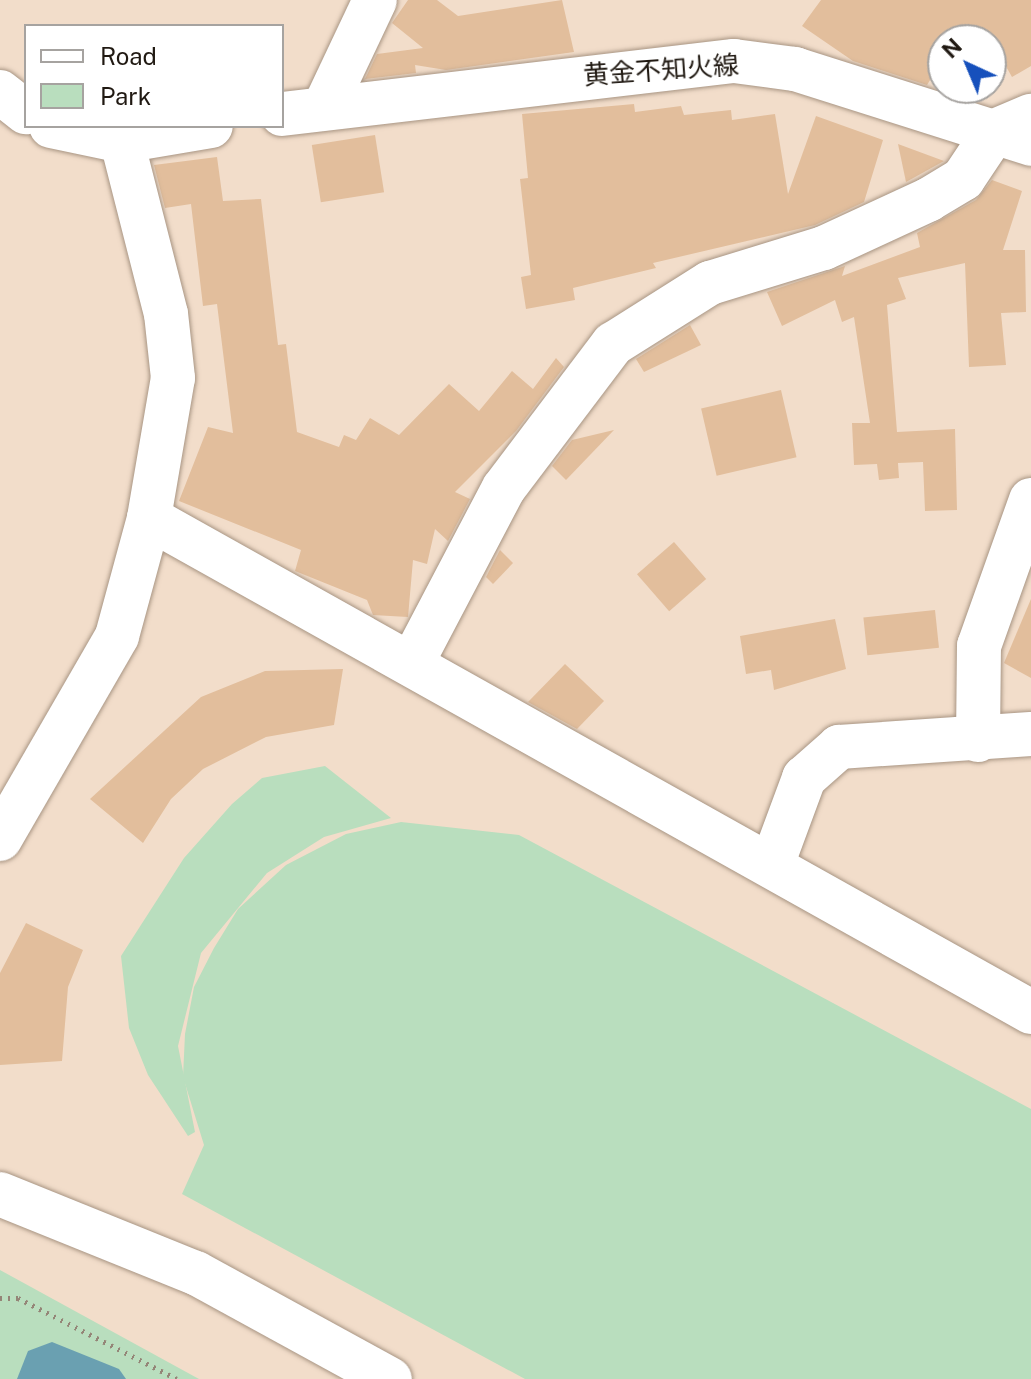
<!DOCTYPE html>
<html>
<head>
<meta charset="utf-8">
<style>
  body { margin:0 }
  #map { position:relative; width:1031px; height:1379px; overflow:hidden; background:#f2ddca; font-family:"Public Sans","Noto Sans JP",sans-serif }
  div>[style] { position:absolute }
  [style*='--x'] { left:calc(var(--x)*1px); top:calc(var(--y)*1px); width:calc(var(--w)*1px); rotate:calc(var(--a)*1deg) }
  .green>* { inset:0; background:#b9debe }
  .water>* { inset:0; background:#6aa0b1 }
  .building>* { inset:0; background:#e2be9c; transform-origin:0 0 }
  .path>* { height:5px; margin-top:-2.5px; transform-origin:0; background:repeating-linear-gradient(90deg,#948577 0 2px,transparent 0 8px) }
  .roads { filter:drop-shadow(0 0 2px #a89583) drop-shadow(0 0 2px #a89583) }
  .minor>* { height:44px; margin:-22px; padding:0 22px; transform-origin:22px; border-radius:22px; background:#fff }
  .major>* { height:44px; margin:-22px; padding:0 22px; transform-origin:22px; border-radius:22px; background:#fff }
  span { translate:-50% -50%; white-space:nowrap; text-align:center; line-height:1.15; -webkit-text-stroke:6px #fff; paint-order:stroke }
  .street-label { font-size:26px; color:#201912 }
  .legend { position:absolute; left:24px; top:24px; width:260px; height:104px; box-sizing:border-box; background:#fff; border:2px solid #a6a3a0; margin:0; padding:10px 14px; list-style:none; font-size:24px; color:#201912 }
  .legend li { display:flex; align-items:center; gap:16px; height:40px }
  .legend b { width:40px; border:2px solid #a6a3a0 }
  .north { position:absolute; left:927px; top:24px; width:80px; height:80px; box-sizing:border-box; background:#fff; border:2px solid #a6a3a0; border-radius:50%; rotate:316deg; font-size:22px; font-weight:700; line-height:32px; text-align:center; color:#201912 }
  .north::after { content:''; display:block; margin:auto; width:28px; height:36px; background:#1650bc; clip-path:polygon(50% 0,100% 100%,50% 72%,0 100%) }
</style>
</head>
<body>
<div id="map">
  <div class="green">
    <div style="clip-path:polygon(325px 766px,391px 818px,324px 837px,267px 873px,201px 953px,178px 1046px,195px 1132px,188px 1136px,148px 1075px,129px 1028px,121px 956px,184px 858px,232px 804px,262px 778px)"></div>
    <div style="clip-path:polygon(401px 822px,519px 835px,1031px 1109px,1031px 1379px,525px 1379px,182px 1194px,204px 1145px,183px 1077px,185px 1034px,194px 987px,214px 948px,238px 909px,286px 865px,346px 834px)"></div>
    <div style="clip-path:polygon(0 1270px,199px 1379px,0 1379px)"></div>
  </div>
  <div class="water">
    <div style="clip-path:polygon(52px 1342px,119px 1369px,126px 1379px,17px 1379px,28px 1351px)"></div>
  </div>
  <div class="building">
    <div style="clip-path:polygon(408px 0,437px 0,458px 16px,562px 0,574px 52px,446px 70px,415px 65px,416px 73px,365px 79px,377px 54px,423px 48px,392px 23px)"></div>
    <div style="clip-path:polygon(821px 0,1031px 0,1031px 66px,1012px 77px,991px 40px,943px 40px,943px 59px,927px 85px,853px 61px,802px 26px)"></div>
    <div style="clip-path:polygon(634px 104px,635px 112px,681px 106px,684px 115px,731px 110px,732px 120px,775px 114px,788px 194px,816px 116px,883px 140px,864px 202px,815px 225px,653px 263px,656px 268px,573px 288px,575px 300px,526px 309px,521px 277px,531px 275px,520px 179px,528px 178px,522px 114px)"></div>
    <div style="left:375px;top:135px;width:58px;height:64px;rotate:81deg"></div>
    <div style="clip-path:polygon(898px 144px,944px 161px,906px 182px)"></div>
    <div style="clip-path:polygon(217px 157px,223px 201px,261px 199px,278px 345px,286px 344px,297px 432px,339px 447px,344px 435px,356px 440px,370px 418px,399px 435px,449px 384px,479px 411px,512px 371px,533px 389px,556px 358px,564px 367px,516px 431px,455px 492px,470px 499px,448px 541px,435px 529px,427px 564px,413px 560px,408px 617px,373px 615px,367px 600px,295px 571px,301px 550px,179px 501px,208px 427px,233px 433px,217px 304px,203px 306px,191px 204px,165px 208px,154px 165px)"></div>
    <div style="clip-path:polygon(992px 180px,1022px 191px,1003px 250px,1025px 250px,1026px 312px,1001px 313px,1006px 365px,969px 367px,965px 263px,898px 278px,906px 299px,887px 305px,897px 432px,955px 429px,957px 510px,925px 511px,923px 462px,898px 463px,899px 478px,879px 480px,877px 464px,854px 465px,852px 423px,870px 423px,854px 317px,842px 322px,835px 300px,782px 326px,767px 292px,845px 266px,842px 276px,920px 247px,917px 233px,976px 200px)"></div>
    <div style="clip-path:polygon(690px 325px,701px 345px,644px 372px,636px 359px)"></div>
    <div style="left:781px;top:390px;width:69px;height:82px;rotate:77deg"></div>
    <div style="clip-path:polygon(614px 430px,566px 480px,552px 466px,572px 440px)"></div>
    <div style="left:674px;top:542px;width:49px;height:49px;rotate:49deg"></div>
    <div style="clip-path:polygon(500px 550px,513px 563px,493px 584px,486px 577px)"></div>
    <div style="clip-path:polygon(1031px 599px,1031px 678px,1004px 663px)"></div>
    <div style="left:935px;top:610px;width:38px;height:72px;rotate:84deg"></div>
    <div style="clip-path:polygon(835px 619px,846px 669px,774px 690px,771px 670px,746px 674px,740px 636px)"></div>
    <div style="clip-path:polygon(565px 664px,604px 701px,577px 729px,528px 702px)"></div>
    <div style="clip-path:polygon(343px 669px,334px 725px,266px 737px,203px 769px,171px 799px,143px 843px,90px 799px,201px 697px,265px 671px)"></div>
    <div style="clip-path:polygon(26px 923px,83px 950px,68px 987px,62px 1061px,0 1065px,0 973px)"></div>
  </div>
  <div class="path">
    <div style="--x:0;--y:1298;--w:18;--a:0"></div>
    <div style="--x:18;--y:1298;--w:178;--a:27"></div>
  </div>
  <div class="roads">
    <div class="minor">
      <div style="--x:324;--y:108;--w:119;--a:-64.7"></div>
      <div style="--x:149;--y:518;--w:1011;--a:29.25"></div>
      <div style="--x:413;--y:661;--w:195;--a:-62.3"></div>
      <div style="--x:504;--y:488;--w:181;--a:-52.9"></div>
      <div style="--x:613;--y:344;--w:115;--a:-32.2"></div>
      <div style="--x:710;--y:283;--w:119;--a:-17.1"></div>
      <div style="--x:824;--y:248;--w:115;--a:-24.8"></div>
      <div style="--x:928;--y:200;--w:41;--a:-31"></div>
      <div style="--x:963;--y:179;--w:58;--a:-56.3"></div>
      <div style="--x:995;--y:131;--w:39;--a:-23"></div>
      <div style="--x:978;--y:740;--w:94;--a:-89.4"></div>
      <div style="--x:979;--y:646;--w:155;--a:-70.4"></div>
      <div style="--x:0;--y:839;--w:234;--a:-60"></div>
      <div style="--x:117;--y:636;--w:122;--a:-74.8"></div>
      <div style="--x:149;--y:518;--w:142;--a:-80.3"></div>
      <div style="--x:173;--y:378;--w:64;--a:-96.2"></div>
      <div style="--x:166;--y:314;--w:179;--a:-104.3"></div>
      <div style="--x:773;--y:862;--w:90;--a:-69.7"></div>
      <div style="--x:804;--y:778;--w:47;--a:-41.5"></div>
      <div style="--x:839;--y:747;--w:192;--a:-3.9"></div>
      <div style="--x:0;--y:1194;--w:211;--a:22"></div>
      <div style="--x:196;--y:1273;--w:221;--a:28.7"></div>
    </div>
    <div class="major">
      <div style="--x:0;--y:92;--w:33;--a:38"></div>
      <div style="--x:282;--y:114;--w:455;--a:-6.7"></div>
      <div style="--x:734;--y:61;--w:62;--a:7.5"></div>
      <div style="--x:795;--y:69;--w:248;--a:17.6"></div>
      <div style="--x:51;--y:126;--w:73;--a:11.9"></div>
      <div style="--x:122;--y:141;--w:90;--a:-9.6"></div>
    </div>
  </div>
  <div class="street-label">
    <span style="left:661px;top:70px;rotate:-4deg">黄金不知火線</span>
  </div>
  <ul class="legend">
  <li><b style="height:10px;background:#fff"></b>Road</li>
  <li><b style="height:22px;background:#b9debe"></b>Park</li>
  </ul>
  <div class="north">N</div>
</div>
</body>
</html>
